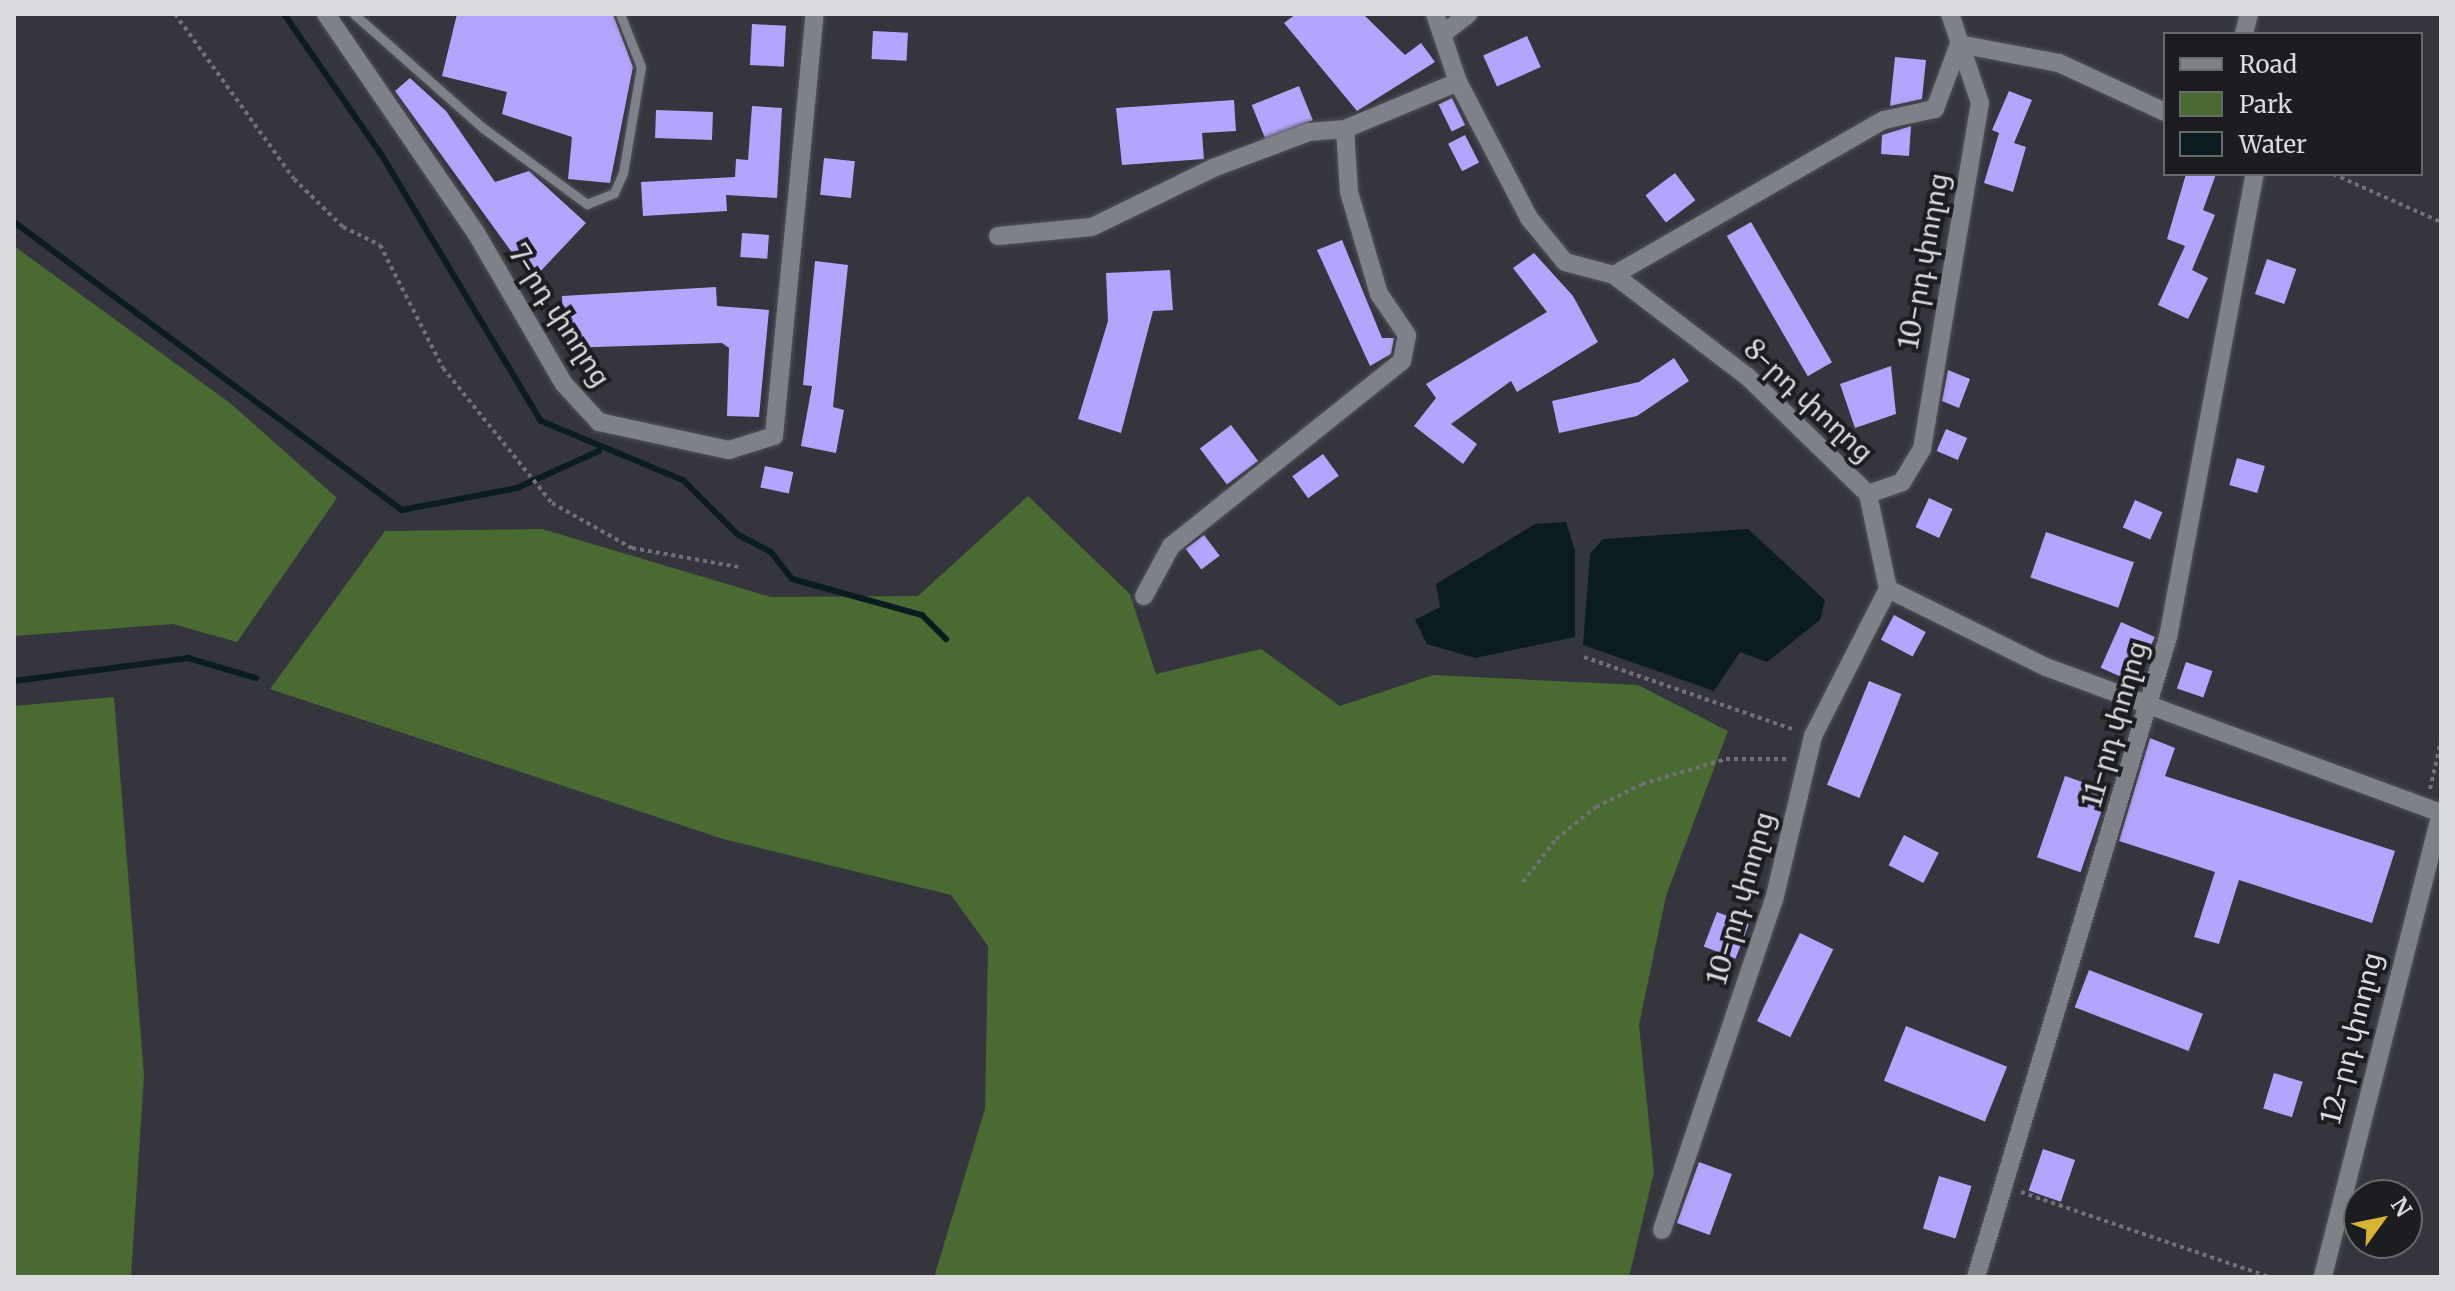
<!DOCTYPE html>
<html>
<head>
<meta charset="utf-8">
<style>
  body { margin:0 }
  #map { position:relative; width:2455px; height:1291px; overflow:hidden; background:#34353d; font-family:Merriweather,"Noto Sans Armenian",serif }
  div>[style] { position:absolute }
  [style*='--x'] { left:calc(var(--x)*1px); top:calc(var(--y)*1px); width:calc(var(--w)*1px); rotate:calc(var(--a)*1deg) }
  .green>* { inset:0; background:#496a30 }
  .water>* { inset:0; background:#0b1c21 }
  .stream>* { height:6px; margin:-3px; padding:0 3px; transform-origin:3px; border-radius:3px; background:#0b1c21 }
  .building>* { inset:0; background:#b5a4fd; transform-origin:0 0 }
  .path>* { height:4px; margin-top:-2px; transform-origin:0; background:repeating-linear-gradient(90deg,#717279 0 4px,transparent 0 8px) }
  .roads { filter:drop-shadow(0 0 2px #515258) drop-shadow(0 0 2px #515258) }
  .lane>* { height:9px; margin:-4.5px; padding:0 4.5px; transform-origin:4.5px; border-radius:4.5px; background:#7f8189 }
  .street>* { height:18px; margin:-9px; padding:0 9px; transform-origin:9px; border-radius:9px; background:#7f8189 }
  span { translate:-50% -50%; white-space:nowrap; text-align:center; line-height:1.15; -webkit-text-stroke:8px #1c1d20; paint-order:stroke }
  .street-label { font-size:28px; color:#dadbdf }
  .frame { position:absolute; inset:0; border:16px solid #dadbdf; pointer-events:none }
  .legend { position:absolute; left:2163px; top:32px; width:260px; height:144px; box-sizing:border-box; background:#1c1d20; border:2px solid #68696c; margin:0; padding:10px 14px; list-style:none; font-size:24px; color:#dadbdf }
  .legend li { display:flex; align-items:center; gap:16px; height:40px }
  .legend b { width:40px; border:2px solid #68696c }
  .north { position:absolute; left:2343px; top:1179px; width:80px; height:80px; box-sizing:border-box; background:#1c1d20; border:2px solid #68696c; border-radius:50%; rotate:57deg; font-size:22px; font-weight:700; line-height:32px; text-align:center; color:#dadbdf }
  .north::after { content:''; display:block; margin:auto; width:28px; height:36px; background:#d8b434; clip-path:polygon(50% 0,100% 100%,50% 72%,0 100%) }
</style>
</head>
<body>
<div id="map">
  <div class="green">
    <div style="clip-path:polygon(14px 246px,230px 403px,337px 498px,237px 642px,173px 624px,14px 636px)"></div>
    <div style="clip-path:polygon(1028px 496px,1130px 594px,1156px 674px,1261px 649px,1340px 706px,1433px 675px,1638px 685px,1728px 731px,1666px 896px,1639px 1025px,1654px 1172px,1629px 1277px,934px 1277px,985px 1109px,988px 946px,951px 895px,723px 839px,270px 689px,385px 531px,542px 529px,771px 597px,918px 596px)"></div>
    <div style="clip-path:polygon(114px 697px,144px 1075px,131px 1277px,14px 1277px,14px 706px)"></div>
  </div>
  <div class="water">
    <div style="clip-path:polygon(1566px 522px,1575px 551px,1575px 637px,1475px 658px,1427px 644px,1415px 620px,1440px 607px,1436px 584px,1535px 524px)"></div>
    <div style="clip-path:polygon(1748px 529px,1825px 600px,1820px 620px,1767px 662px,1740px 652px,1714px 691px,1583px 645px,1590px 554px,1603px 539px)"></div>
  </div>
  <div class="stream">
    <div style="--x:284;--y:14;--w:170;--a:55.3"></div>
    <div style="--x:381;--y:154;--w:311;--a:59.1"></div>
    <div style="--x:541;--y:421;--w:154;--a:22.6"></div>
    <div style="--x:683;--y:480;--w:76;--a:45"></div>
    <div style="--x:737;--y:534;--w:38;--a:28"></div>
    <div style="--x:771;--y:552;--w:34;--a:52"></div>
    <div style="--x:792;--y:579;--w:135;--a:15.5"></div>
    <div style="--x:922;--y:615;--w:34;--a:45"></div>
    <div style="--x:14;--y:222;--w:483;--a:36.6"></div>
    <div style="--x:402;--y:510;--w:117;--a:-10.8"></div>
    <div style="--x:517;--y:488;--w:90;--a:-24.3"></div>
    <div style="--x:14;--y:681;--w:176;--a:-7.5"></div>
    <div style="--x:188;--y:658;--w:71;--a:16.4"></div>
  </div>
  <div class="building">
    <div style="clip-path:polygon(457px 14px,613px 14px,633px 67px,610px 183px,568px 179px,572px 137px,502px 114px,507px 92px,442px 76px)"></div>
    <div style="clip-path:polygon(1296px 14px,1363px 14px,1405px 55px,1421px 43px,1435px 62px,1357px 111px,1284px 23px)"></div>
    <div style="left:752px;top:24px;width:34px;height:41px;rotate:3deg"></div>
    <div style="left:873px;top:31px;width:35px;height:28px;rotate:3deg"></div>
    <div style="left:1527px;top:36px;width:34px;height:48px;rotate:66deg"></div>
    <div style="clip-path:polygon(1895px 57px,1926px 60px,1922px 99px,1890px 106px)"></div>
    <div style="clip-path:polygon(410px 78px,446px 111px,495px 182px,529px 171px,586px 223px,536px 276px,529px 276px,395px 91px)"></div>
    <div style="left:1299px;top:86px;width:37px;height:51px;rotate:68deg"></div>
    <div style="clip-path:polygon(2009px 91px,2032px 100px,2014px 143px,2026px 147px,2013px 192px,1984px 183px,1999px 133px,1992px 130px)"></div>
    <div style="left:1452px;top:98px;width:30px;height:15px;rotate:64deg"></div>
    <div style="clip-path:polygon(1234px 100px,1236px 131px,1202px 133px,1204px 159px,1122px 165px,1116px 108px)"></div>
    <div style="clip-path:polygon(752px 106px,782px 108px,777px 198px,726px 195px,727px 211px,643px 216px,641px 182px,735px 177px,736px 159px,748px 160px)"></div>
    <div style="left:656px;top:110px;width:57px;height:28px;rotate:2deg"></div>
    <div style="clip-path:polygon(1911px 126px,1909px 156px,1881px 154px,1882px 135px)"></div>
    <div style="left:1465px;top:135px;width:31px;height:19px;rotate:63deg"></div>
    <div style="left:824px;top:158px;width:31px;height:37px;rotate:6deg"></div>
    <div style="left:1675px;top:173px;width:34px;height:37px;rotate:53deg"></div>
    <div style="clip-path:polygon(2186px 174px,2216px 174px,2203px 210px,2215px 215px,2192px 270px,2208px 278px,2188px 319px,2158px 305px,2185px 246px,2167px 239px)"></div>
    <div style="left:1751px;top:222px;width:162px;height:28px;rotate:60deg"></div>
    <div style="left:742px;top:233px;width:27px;height:24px;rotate:4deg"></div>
    <div style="clip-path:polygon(1342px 240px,1382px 338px,1394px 338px,1391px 354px,1370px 366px,1317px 250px)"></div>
    <div style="clip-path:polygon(1534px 253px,1573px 296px,1598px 342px,1517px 392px,1511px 381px,1451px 424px,1477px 444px,1463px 464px,1414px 426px,1436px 398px,1426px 384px,1547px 312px,1513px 268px)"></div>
    <div style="left:2267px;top:259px;width:31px;height:37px;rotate:19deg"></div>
    <div style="clip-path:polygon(815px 261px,848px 265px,833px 407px,844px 410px,836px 453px,801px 446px,812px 386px,803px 385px)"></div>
    <div style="clip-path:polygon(1170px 270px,1173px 310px,1153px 311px,1121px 433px,1078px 419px,1108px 321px,1106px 273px)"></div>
    <div style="clip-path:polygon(716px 287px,717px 306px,769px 310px,759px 417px,727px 416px,729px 348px,722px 343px,564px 348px,562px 296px)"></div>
    <div style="clip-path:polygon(1674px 358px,1689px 381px,1637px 416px,1559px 433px,1552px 401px,1639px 382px)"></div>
    <div style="clip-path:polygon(1891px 366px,1896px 414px,1855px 428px,1840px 384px)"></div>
    <div style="clip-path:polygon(1948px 370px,1970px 379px,1959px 408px,1942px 401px)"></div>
    <div style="left:1231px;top:425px;width:45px;height:39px;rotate:53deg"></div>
    <div style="left:1946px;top:429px;width:23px;height:24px;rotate:23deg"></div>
    <div style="left:1323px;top:454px;width:27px;height:38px;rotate:54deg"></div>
    <div style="left:2237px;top:458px;width:29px;height:28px;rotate:16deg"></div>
    <div style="left:765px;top:466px;width:29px;height:22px;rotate:12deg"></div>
    <div style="left:1929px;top:498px;width:26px;height:32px;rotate:25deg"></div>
    <div style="left:2135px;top:500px;width:30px;height:30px;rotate:24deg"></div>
    <div style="left:2046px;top:532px;width:93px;height:48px;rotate:19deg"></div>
    <div style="left:1204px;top:535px;width:26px;height:23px;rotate:53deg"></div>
    <div style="left:1894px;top:615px;width:36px;height:28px;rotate:28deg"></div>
    <div style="left:2121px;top:622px;width:37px;height:50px;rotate:24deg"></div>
    <div style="left:2186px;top:662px;width:28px;height:28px;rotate:19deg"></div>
    <div style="left:1869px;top:681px;width:35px;height:112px;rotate:22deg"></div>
    <div style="clip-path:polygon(2150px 738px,2175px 748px,2165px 776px,2395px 851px,2372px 923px,2239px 880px,2219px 944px,2194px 937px,2215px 872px,2119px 841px)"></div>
    <div style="left:2065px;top:776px;width:46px;height:86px;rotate:19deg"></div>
    <div style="left:1904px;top:835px;width:39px;height:34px;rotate:27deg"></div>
    <div style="left:1717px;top:912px;width:34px;height:37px;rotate:21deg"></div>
    <div style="left:1800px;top:933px;width:37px;height:98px;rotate:26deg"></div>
    <div style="left:2089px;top:970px;width:122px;height:40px;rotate:21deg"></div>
    <div style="left:1906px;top:1026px;width:109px;height:59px;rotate:22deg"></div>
    <div style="left:2274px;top:1073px;width:30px;height:37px;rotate:17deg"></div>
    <div style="left:2043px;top:1149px;width:34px;height:44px;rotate:19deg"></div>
    <div style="left:1699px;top:1162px;width:35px;height:65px;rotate:20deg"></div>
    <div style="left:1939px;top:1176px;width:34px;height:55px;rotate:17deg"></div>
  </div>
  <div class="path">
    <div style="--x:175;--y:14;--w:203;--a:54.2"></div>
    <div style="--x:294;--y:179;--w:69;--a:44.4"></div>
    <div style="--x:343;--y:227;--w:41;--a:25.9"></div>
    <div style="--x:380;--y:245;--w:138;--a:62.9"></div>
    <div style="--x:443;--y:368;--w:174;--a:51.1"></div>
    <div style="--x:552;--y:503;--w:92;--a:29.4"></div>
    <div style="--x:632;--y:548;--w:109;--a:10.1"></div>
    <div style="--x:2333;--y:174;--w:118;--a:24"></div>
    <div style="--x:1584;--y:657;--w:223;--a:19.1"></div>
    <div style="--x:2430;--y:789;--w:50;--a:-77.3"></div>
    <div style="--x:1523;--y:882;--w:54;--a:-52.5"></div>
    <div style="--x:1556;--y:839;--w:51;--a:-38.7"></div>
    <div style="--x:1596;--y:807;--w:51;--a:-26.6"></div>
    <div style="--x:1642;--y:784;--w:88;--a:-16.6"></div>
    <div style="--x:1726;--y:759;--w:62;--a:0"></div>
    <div style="--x:2021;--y:1192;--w:262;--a:18.9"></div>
  </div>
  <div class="roads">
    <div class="lane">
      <div style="--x:354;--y:14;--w:172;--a:41.5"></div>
      <div style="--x:483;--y:128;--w:129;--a:36.2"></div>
      <div style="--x:587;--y:204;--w:29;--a:-22"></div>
      <div style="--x:614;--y:193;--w:22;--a:-66"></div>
      <div style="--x:623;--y:173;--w:108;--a:-80.4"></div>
      <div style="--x:641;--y:67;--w:57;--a:-111.6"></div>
    </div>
    <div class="street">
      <div style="--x:326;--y:14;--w:265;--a:55.6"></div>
      <div style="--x:476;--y:233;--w:175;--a:59.8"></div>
      <div style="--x:564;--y:384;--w:52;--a:47.4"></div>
      <div style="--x:599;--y:422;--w:133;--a:12.2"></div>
      <div style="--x:729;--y:450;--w:47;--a:-17.3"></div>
      <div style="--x:774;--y:436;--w:424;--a:-84.5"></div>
      <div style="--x:1435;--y:14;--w:72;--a:71.3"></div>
      <div style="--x:1458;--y:82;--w:153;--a:62.4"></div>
      <div style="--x:1529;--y:218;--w:57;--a:50.7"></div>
      <div style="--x:1565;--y:262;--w:51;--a:14.9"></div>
      <div style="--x:1614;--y:275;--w:168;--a:37.3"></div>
      <div style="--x:1748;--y:377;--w:168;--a:44.3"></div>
      <div style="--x:1868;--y:494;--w:97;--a:78.1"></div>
      <div style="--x:1888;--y:589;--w:176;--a:26.3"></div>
      <div style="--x:2046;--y:667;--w:421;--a:20.3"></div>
      <div style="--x:2441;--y:813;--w:479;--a:104.3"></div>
      <div style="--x:1444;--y:33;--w:31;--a:-38"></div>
      <div style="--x:2244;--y:34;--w:21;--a:-76"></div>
      <div style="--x:998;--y:236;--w:94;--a:-5.5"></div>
      <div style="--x:1092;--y:227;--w:135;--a:-26"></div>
      <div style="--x:1213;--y:168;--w:103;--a:-20.6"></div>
      <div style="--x:1309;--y:132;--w:36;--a:-5"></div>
      <div style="--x:1345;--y:129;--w:122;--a:-22.6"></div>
      <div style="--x:1614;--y:275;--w:311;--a:-29.9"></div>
      <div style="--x:1884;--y:120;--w:52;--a:-12.2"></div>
      <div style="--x:1935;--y:109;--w:69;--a:-69.7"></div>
      <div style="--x:1959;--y:44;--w:102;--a:10.8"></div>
      <div style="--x:2059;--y:63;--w:117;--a:24.8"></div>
      <div style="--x:1868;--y:494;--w:36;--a:-19"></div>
      <div style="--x:1902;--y:482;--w:39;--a:-59"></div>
      <div style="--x:1922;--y:449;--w:351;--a:-80.5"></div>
      <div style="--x:1980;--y:103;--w:94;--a:-108.6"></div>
      <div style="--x:1144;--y:596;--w:57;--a:-61.6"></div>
      <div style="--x:1171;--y:546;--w:296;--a:-38.7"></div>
      <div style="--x:1402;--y:361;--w:26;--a:-79"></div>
      <div style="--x:1407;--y:335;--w:50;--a:-124.3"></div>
      <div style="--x:1379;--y:294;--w:106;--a:-106.4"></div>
      <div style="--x:1349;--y:192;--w:63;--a:-93.6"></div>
      <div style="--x:1662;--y:1230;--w:348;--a:-71.3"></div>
      <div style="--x:1774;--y:900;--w:169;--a:-76.6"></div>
      <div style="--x:1813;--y:736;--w:165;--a:-63"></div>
      <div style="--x:1976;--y:1277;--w:668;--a:-73.3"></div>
      <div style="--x:2168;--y:637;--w:471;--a:-79.4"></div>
    </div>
  </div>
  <div class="street-label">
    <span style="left:1923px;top:261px;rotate:-80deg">10-րդ փողոց</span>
    <span style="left:560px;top:315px;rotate:57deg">7-րդ փողոց</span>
    <span style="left:1809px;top:400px;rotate:43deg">8-րդ փողոց</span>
    <span style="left:2114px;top:724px;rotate:-74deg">11-րդ փողոց</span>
    <span style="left:1740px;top:898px;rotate:-74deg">10-րդ փողոց</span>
    <span style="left:2351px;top:1038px;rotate:-76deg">12-րդ փողոց</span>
  </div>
  <div class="frame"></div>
  <ul class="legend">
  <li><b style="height:10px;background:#7f8189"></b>Road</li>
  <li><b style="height:22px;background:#496a30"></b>Park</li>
  <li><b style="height:22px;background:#0b1c21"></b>Water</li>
  </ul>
  <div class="north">N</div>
</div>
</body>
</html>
